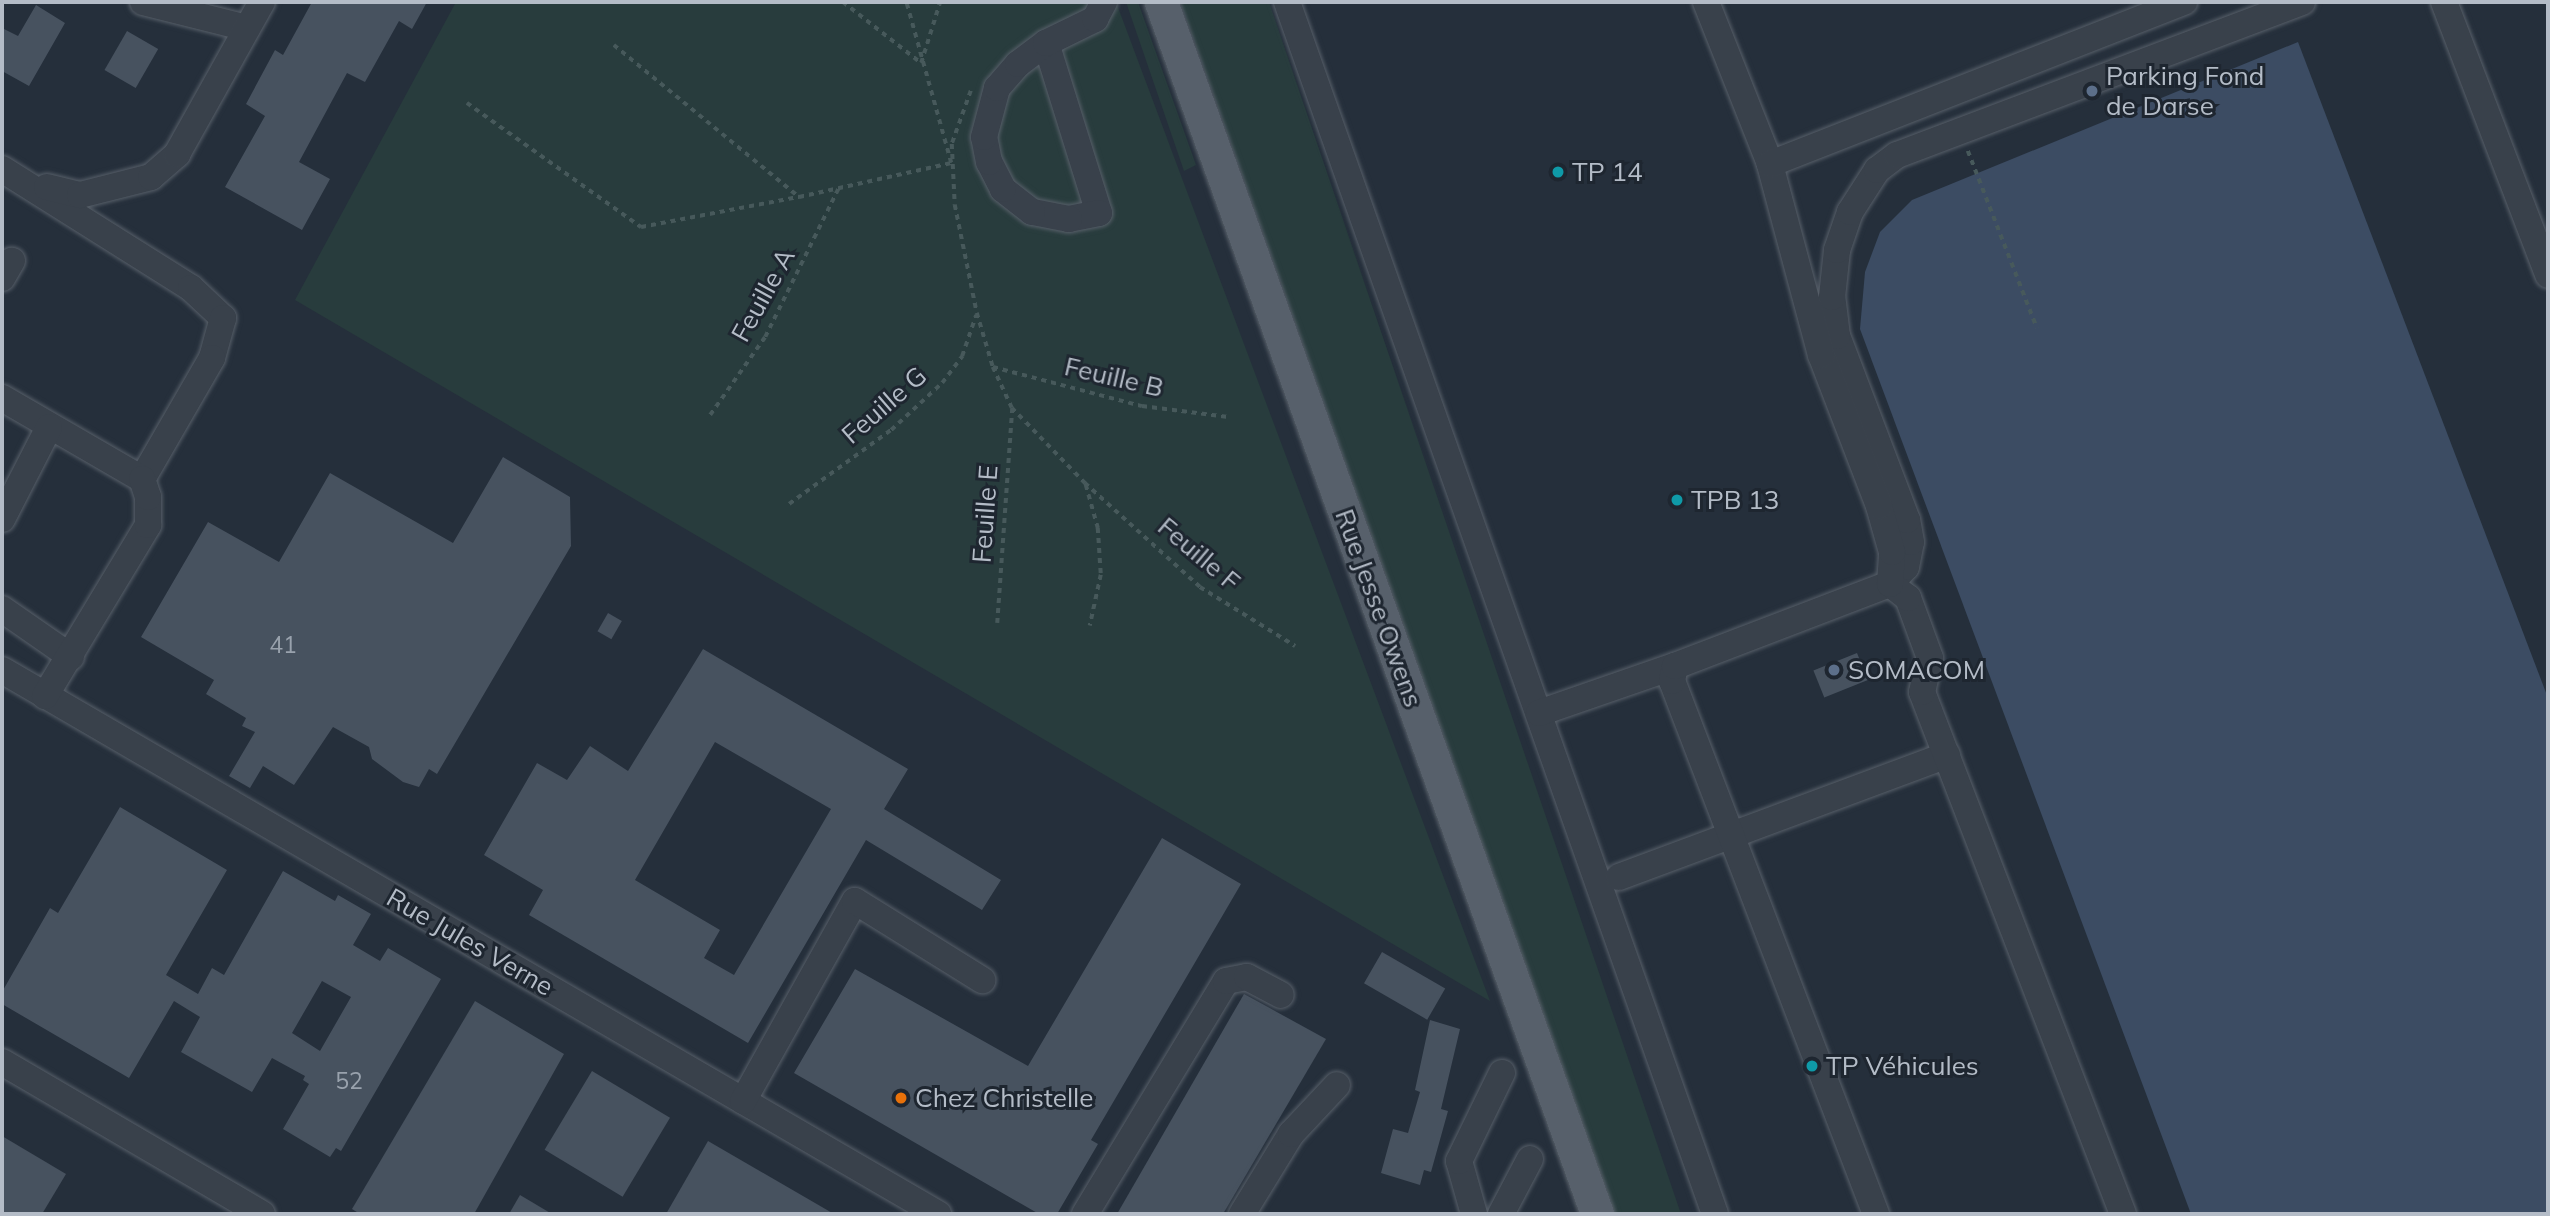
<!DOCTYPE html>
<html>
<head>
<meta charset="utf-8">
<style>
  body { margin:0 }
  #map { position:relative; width:2550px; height:1216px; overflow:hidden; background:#252f3b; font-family:Mulish,sans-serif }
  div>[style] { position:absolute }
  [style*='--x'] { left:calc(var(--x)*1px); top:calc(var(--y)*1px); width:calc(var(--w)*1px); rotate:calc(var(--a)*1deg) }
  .green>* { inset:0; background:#283c3d }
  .water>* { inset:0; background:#3c4c63 }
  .building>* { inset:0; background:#47525f; transform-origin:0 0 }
  .path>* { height:3.5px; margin-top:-1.75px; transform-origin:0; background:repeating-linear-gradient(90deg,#47595b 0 5px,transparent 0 10px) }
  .roads { filter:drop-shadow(0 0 2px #575f69) drop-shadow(0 0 2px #575f69) }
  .minor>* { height:26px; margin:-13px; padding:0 13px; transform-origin:13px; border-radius:13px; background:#39414b }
  .major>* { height:33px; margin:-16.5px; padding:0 16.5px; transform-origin:16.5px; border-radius:16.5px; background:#57606b }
  .dots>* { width:19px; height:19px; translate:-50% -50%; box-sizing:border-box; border:4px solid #1e2630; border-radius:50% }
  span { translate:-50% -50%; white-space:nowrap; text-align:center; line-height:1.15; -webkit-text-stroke:6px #1e2630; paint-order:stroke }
  .number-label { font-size:23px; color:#99a2ad }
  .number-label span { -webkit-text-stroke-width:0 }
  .poi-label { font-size:26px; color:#b4bcc7 }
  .left { translate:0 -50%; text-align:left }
  .street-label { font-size:26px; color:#b4bcc7 }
  .frame { position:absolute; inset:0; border:4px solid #b4bcc7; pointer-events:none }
</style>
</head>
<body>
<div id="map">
  <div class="green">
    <div style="clip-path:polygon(456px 2px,1116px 2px,1490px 1001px,295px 300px)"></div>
    <div style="clip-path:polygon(1126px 2px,1138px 2px,1196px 165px,1184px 171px)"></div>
    <div style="clip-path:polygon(1180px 2px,1269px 2px,1681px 1214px,1615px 1214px)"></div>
  </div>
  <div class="water">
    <div style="clip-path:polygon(2298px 42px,2548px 698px,2548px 1214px,2191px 1214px,1860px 329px,1865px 272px,1880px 232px,1912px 200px)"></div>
  </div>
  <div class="building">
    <div style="clip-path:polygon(312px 2px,427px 2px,412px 29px,399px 21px,365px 82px,347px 73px,299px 162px,330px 179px,302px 230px,225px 187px,265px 116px,246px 104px,275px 50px,283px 55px)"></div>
    <div style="clip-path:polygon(36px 5px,65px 23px,29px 86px,2px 71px,2px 28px,18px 36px)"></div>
    <div style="left:127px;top:31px;width:36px;height:45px;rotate:30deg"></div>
    <div style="clip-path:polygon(503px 457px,570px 497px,571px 546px,437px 774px,429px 769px,419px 787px,403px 782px,372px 759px,369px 747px,333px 727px,294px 785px,263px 766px,250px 788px,229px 776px,255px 732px,242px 726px,246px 718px,206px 694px,214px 680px,141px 637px,208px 522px,279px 562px,330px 473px,453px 543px)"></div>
    <div style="left:608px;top:613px;width:16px;height:21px;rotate:30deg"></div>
    <div style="clip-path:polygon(evenodd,703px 649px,908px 769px,884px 809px,1001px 880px,982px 910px,866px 840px,748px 1043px,529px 915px,543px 890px,484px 855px,537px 763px,567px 780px,590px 746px,628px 771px,703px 649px,715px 742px,831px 809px,734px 975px,704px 958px,720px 930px,635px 880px,715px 742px)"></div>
    <div style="left:1857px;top:653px;width:29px;height:47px;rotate:68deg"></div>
    <div style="clip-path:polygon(evenodd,120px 807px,227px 870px,166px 975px,198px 994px,212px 968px,224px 975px,283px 871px,335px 901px,338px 895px,371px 914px,353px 945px,380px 961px,388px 948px,441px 979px,341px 1151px,336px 1148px,330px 1157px,283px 1129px,309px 1084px,303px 1080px,305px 1076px,272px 1058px,252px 1092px,181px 1052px,200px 1017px,174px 1001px,129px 1078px,2px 1004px,2px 992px,50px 908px,58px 913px,120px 807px,322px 981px,351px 997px,320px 1051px,292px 1033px,322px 981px)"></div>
    <div style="clip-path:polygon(1162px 838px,1241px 884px,1091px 1140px,1098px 1144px,1057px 1214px,1039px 1214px,794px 1073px,855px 969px,1028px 1066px)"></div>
    <div style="left:1382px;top:952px;width:73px;height:36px;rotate:30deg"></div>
    <div style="clip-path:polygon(1244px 994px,1326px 1039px,1223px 1214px,1117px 1214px)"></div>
    <div style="clip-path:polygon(475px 1001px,564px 1054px,474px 1214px,360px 1214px,352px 1209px)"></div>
    <div style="clip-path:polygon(1430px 1020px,1460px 1029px,1441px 1109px,1448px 1111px,1431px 1172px,1424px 1170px,1420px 1185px,1381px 1173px,1393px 1129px,1408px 1133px,1420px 1092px,1415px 1090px)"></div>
    <div style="left:592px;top:1071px;width:91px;height:92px;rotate:31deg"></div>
    <div style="clip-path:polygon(2px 1136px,66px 1174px,42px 1214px,2px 1214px)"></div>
    <div style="clip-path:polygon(708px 1141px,834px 1214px,666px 1214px)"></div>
    <div style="clip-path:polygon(520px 1195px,552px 1214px,509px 1214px)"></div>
  </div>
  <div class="path">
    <div style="--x:843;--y:2;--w:99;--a:38"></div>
    <div style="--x:921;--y:63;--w:64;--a:-72.7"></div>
    <div style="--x:614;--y:45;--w:239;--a:39.4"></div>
    <div style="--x:799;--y:197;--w:156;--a:-12.6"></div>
    <div style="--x:951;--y:163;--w:167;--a:-105.6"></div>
    <div style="--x:971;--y:91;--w:56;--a:109.7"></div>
    <div style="--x:952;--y:144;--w:61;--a:87.2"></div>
    <div style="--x:955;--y:205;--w:110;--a:78.5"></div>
    <div style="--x:977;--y:313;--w:56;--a:73.5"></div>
    <div style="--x:993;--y:367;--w:45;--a:65.1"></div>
    <div style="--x:1012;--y:408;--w:105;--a:45.8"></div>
    <div style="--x:1085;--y:483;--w:155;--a:42.1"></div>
    <div style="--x:1200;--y:587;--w:112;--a:31.8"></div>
    <div style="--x:467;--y:103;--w:214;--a:35.5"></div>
    <div style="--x:641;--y:227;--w:161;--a:-10.8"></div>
    <div style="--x:1968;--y:151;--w:190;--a:68.7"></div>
    <div style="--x:993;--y:367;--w:154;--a:14.7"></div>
    <div style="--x:1142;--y:406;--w:87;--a:7.3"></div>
    <div style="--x:710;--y:415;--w:95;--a:-54.8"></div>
    <div style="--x:765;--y:337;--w:165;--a:-63.7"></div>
    <div style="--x:1086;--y:485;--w:45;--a:74.4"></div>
    <div style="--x:1098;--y:528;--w:47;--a:86.3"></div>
    <div style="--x:1101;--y:575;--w:52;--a:102.2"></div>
    <div style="--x:789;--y:504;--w:126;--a:-36"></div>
    <div style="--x:891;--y:430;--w:69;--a:-42.7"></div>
    <div style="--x:942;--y:383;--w:34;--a:-53"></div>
    <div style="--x:962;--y:356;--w:43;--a:-71.1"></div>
    <div style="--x:997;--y:623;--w:216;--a:-86"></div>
  </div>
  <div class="roads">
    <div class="minor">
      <div style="--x:143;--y:2;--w:107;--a:14"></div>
      <div style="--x:1287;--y:2;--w:1285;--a:70.55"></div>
      <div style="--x:1706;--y:2;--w:174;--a:68.4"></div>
      <div style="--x:2444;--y:2;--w:292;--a:69.1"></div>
      <div style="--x:1046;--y:43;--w:178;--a:72.7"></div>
      <div style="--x:1099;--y:213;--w:31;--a:169"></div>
      <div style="--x:1069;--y:219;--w:38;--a:-169"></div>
      <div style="--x:1032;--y:212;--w:37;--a:-142"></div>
      <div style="--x:1003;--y:189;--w:30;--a:-117"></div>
      <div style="--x:989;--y:162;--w:25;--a:-101"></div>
      <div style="--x:984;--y:137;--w:51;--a:-75.1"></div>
      <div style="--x:997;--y:88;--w:32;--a:-49"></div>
      <div style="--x:1018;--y:64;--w:35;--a:-37"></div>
      <div style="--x:1046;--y:43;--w:55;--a:-26.1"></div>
      <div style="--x:1095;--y:19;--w:19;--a:-62"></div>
      <div style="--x:2;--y:169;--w:223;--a:32.2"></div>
      <div style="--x:191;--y:288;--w:44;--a:43.2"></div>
      <div style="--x:223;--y:318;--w:41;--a:105.4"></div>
      <div style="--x:212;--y:358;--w:140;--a:120"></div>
      <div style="--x:142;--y:479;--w:162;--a:-149.9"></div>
      <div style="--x:47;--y:187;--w:34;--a:14"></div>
      <div style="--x:80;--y:195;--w:73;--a:-14.2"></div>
      <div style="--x:151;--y:177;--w:35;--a:-41"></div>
      <div style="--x:177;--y:154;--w:174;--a:-60.8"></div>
      <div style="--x:2;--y:278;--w:20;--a:-60"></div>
      <div style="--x:2;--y:519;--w:103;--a:-62.9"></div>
      <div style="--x:2;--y:609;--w:84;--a:34.8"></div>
      <div style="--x:2;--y:670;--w:1083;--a:30.17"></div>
      <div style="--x:45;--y:696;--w:200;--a:-58.9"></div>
      <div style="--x:148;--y:525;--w:28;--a:-90"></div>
      <div style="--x:148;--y:497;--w:19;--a:-108"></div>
      <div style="--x:1539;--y:713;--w:144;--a:-19.1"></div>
      <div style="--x:1619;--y:877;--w:350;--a:-20.4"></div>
      <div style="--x:2;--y:1062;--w:301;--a:30.3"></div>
      <div style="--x:743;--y:1101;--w:229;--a:-60.8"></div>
      <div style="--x:855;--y:901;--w:150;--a:31.9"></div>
      <div style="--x:1085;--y:1214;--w:272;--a:-58.8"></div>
      <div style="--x:1226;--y:981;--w:21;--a:-11"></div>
      <div style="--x:1247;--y:977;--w:38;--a:28"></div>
      <div style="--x:1242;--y:1214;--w:94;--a:-58.5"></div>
      <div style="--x:1291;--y:1134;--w:67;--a:-46.8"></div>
      <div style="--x:1474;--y:1214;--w:55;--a:-105.8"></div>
      <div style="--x:1459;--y:1161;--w:98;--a:-64"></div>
      <div style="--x:1501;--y:1214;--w:62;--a:-62.2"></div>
      <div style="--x:1876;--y:1214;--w:571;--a:-110.94"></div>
      <div style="--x:1672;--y:681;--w:15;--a:-79"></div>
      <div style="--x:1675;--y:666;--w:230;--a:-20.9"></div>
      <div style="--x:1890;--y:584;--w:23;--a:-47"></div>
      <div style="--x:1906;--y:567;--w:25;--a:-79"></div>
      <div style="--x:1911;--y:542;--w:22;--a:-100"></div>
      <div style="--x:1907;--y:520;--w:197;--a:-110.8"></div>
      <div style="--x:1837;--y:336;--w:39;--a:-97"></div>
      <div style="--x:1832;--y:297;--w:47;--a:-83.9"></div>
      <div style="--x:1837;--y:250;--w:40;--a:-71.1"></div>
      <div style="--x:1850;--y:212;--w:50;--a:-57.3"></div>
      <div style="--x:1877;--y:170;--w:25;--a:-37"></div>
      <div style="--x:1897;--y:155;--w:433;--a:-20.7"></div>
      <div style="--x:2123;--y:1214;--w:559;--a:-111.06"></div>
      <div style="--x:1922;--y:692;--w:35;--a:-77"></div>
      <div style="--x:1930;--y:658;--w:64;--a:-110.1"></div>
      <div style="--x:1908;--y:598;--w:23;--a:-142"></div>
      <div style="--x:1890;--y:584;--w:32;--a:-86"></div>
      <div style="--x:1892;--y:552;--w:48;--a:-105.8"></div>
      <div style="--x:1879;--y:506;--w:162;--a:-111"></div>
      <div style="--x:1821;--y:355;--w:198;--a:-105"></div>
      <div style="--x:1770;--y:164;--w:445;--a:-21.4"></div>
    </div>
    <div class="major">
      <div style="--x:1161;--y:2;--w:1288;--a:70.21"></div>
    </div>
  </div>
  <div class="dots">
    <div style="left:2092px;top:91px;background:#5c6f8a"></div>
    <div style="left:1558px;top:172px;background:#0f9aa8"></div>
    <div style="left:1677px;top:500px;background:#0f9aa8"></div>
    <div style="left:1834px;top:670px;background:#5c6f8a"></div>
    <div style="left:1812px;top:1066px;background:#0f9aa8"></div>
    <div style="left:901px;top:1098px;background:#e8710a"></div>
  </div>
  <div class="number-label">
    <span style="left:283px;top:645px">41</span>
    <span style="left:349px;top:1081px">52</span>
  </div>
  <div class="poi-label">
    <span class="left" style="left:2106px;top:91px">Parking Fond<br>de Darse</span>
    <span class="left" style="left:1572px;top:172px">TP 14</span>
    <span class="left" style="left:1691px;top:500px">TPB 13</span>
    <span class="left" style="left:1848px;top:670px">SOMACOM</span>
    <span class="left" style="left:1826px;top:1066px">TP Véhicules</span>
    <span class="left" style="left:915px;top:1098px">Chez Christelle</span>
  </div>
  <div class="street-label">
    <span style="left:763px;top:295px;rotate:-61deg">Feuille A</span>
    <span style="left:1114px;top:377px;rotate:13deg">Feuille B</span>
    <span style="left:884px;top:405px;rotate:-41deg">Feuille G</span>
    <span style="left:985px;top:514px;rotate:-86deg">Feuille E</span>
    <span style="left:1199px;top:554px;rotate:40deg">Feuille F</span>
    <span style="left:1379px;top:608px;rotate:70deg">Rue Jesse Owens</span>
    <span style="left:470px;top:942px;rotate:30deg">Rue Jules Verne</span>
  </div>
  <div class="frame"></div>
</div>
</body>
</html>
